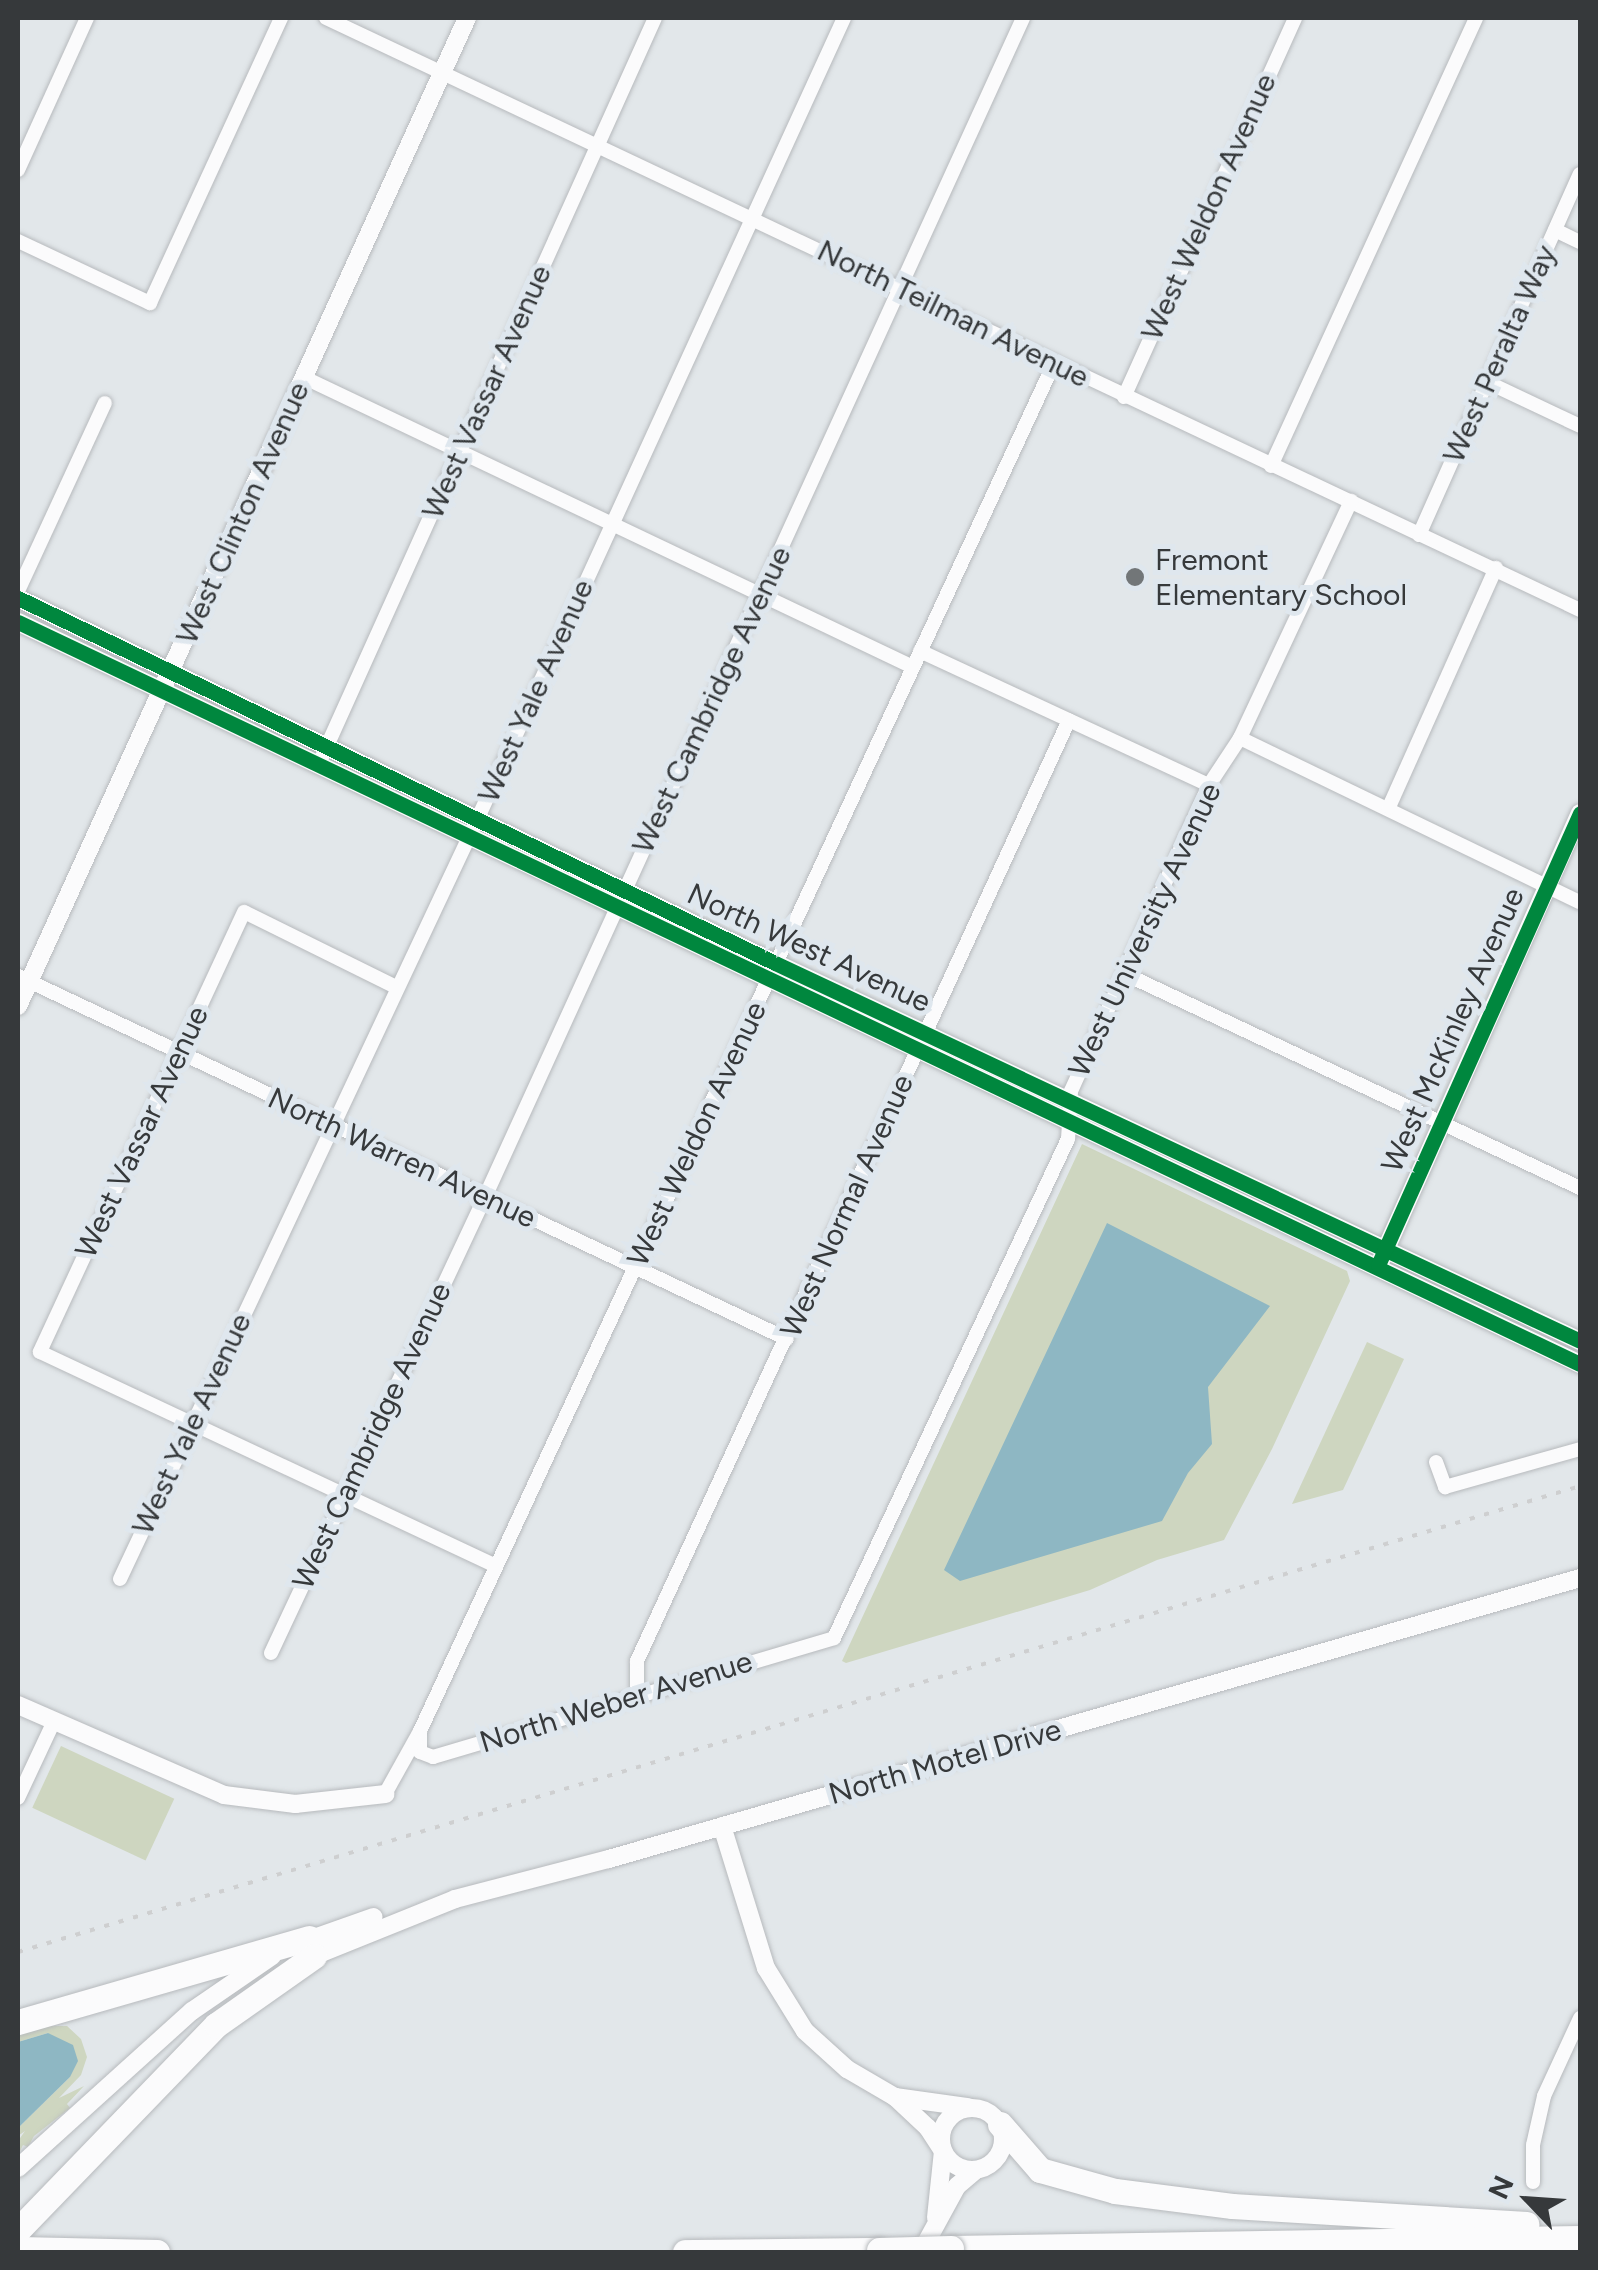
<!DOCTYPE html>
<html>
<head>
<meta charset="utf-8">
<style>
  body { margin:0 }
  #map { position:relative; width:1598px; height:2270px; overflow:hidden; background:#e2e7ea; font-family:Figtree,sans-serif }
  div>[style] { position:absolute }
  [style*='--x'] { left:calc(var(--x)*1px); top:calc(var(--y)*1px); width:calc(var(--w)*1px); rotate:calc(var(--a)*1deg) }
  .green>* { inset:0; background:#ced6c0; transform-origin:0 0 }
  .water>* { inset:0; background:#8eb7c3 }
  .roads { filter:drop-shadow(0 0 2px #b7babd) drop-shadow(0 0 2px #b7babd) }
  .street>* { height:14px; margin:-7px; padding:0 7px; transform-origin:7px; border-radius:7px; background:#fbfbfc }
  .secondary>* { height:18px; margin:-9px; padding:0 9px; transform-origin:9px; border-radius:9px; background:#fbfbfc }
  .secondary>.ring { margin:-9px; padding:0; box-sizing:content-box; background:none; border:18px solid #fbfbfc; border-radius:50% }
  .highway>* { height:25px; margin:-12.5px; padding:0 12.5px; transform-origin:12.5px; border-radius:12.5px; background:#fbfbfc }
  .rail>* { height:4px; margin-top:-2px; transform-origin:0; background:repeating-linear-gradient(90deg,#cecfd0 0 5px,transparent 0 15px) }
  .bridges { filter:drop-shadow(0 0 2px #b7babd) drop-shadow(0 0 2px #b7babd) }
  .highway-bridge>* { height:25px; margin:-12.5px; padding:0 12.5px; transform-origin:12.5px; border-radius:12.5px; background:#fbfbfc }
  .cycleway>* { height:15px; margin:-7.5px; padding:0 7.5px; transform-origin:7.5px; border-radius:7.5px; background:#00873e }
  .dots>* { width:28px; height:28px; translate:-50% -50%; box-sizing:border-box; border:5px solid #dfe7ee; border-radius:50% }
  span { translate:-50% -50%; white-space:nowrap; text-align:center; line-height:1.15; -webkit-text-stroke:10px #dfe7ee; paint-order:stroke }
  .street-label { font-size:30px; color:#36393b }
  .poi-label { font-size:30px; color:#36393b }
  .left { translate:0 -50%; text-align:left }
  .frame { position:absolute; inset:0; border:20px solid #36393b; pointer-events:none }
  .north { position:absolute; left:1478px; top:2150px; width:100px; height:100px; -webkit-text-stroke:8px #dfe7ee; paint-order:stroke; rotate:295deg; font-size:28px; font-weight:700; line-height:40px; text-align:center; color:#36393b }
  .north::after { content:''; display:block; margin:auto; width:35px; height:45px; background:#36393b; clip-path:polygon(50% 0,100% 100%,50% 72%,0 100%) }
</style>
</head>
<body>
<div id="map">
  <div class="green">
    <div style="clip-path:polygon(1082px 1144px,1347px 1271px,1350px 1281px,1272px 1449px,1224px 1540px,1157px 1560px,1090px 1590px,846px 1663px,842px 1661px)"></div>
    <div style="clip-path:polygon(1367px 1342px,1404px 1359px,1343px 1490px,1292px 1504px)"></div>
    <div style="left:61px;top:1746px;width:125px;height:68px;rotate:25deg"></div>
    <div style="clip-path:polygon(39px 2026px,67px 2026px,81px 2039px,87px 2057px,81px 2075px,59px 2098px,84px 2086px,67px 2104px,70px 2108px,34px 2136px,28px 2147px,23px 2145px,18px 2155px,18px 2141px,25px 2131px,18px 2136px,18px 2128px,70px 2077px,48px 2033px,18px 2042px,18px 2033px)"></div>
  </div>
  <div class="water">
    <div style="clip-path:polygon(1107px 1223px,1270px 1306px,1208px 1387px,1212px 1444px,1188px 1473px,1162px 1521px,960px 1581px,944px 1570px)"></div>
    <div style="clip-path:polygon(48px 2033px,73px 2045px,78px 2061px,70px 2077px,18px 2128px,18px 2042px)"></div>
  </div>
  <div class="roads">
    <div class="street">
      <div style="--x:326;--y:18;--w:1387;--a:25.27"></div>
      <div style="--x:18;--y:170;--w:167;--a:-65.6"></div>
      <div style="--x:1555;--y:230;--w:28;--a:26"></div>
      <div style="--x:18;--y:241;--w:146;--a:25.2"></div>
      <div style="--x:150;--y:303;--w:314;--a:-65.3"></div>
      <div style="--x:303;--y:377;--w:675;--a:25.43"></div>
      <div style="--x:1487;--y:382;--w:103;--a:25.3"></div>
      <div style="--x:1124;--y:397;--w:416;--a:-65.7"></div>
      <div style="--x:1271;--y:466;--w:493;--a:-65.4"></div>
      <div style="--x:1419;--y:535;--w:395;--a:-66"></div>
      <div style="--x:18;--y:591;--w:207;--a:-65.2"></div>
      <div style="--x:920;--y:651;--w:319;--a:24.9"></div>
      <div style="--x:1240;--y:738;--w:377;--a:25.8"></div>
      <div style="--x:318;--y:766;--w:820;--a:-65.75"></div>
      <div style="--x:1389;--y:807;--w:262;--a:-65.9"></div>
      <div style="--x:1125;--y:974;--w:503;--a:25.19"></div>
      <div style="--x:18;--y:976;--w:850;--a:25.27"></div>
      <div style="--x:396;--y:987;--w:169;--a:-153.7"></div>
      <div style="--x:244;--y:912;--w:485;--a:114.9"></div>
      <div style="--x:40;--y:1352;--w:504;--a:25.14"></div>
      <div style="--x:1436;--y:1462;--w:27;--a:70"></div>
      <div style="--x:1445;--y:1487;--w:140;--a:-15.7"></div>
      <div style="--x:120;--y:1579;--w:839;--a:-64.81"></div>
      <div style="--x:477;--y:820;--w:882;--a:-65.41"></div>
      <div style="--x:271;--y:1653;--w:504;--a:-64.86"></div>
      <div style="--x:485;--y:1197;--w:1296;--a:-65.47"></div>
      <div style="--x:637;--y:1694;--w:33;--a:-90"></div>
      <div style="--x:637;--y:1661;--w:1035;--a:-65.34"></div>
      <div style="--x:420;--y:1731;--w:21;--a:90"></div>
      <div style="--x:420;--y:1752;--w:14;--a:21"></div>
      <div style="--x:433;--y:1757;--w:418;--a:-16.5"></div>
      <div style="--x:834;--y:1638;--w:551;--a:-64.88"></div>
      <div style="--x:1068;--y:1139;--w:48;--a:-86.4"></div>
      <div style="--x:1071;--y:1091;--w:336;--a:-65.7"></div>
      <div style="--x:1209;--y:785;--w:56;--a:-56.6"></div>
      <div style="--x:1240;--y:738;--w:262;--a:-64.9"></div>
      <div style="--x:385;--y:1794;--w:72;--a:-60.9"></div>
      <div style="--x:420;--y:1731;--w:1508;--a:-65.13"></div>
      <div style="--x:18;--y:1798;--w:85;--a:-64.9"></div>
      <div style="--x:1533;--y:2182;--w:37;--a:-90"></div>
      <div style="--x:1533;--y:2145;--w:50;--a:-77.3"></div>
      <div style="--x:1544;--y:2096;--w:86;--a:-65.2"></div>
    </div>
    <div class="secondary">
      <div style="--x:18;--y:598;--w:840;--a:25.74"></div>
      <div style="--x:775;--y:963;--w:889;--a:25.15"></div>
      <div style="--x:18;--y:622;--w:1729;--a:25.41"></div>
      <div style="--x:18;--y:1006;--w:1085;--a:-65.56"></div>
      <div style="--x:1381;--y:1260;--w:489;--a:-66"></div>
      <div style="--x:18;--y:1705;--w:225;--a:23.6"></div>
      <div style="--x:224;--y:1795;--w:72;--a:7.2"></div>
      <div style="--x:295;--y:1804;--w:91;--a:-6.3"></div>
      <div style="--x:722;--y:1826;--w:149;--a:72.8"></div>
      <div style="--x:766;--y:1968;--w:74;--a:58.2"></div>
      <div style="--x:805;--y:2031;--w:57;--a:42.1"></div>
      <div style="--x:847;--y:2069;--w:56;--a:30.3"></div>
      <div style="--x:895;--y:2097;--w:74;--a:7.8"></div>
      <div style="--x:300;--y:1943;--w:78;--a:-19.4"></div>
      <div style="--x:314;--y:1956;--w:152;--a:-22"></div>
      <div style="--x:455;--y:1899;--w:159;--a:-14.6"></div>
      <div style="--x:609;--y:1859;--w:1011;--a:-16.14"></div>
      <div style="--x:895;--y:2097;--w:45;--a:43.2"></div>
      <div style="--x:928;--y:2128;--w:27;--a:57"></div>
      <div style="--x:943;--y:2151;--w:67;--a:96"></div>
      <div class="ring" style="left:941px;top:2108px;width:44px;height:44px"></div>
      <div style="--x:18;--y:2168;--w:234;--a:-42.1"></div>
      <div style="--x:192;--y:2011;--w:97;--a:-34.5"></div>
      <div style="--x:921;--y:2252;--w:75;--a:-61.4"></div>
      <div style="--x:957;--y:2186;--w:25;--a:-40"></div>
    </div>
    <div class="highway">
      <div style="--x:18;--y:2022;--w:303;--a:-16.1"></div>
      <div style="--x:1000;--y:2124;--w:61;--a:49"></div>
      <div style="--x:1040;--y:2170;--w:78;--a:15.6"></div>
      <div style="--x:1115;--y:2191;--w:118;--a:7.3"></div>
      <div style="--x:1232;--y:2206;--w:295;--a:3.5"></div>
      <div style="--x:18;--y:2230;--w:285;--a:-46"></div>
      <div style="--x:216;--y:2025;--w:120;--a:-35.1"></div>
      <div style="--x:951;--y:2248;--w:629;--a:-0.91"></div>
      <div style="--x:18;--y:2249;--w:139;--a:1.2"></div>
      <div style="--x:685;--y:2252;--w:194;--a:-0.6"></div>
    </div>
  </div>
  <div class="rail">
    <div style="--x:18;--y:1952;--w:1630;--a:-16.61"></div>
  </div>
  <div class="bridges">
    <div class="highway-bridge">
      <div style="--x:879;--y:2250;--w:72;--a:-1.6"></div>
    </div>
  </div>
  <div class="cycleway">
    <div style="--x:18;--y:598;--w:840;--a:25.74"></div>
    <div style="--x:775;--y:963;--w:889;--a:25.15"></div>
    <div style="--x:18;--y:622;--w:1729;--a:25.41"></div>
    <div style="--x:1378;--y:1265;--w:495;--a:-65.9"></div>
  </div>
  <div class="dots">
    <div style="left:1135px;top:577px;background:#727678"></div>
  </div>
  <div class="street-label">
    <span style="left:1209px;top:207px;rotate:-66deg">West Weldon Avenue</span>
    <span style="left:953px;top:314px;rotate:26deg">North Teilman Avenue</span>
    <span style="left:1500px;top:354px;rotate:-66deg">West Peralta Way</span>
    <span style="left:487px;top:392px;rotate:-66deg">West Vassar Avenue</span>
    <span style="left:243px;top:513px;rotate:-66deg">West Clinton Avenue</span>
    <span style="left:536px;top:691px;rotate:-66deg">West Yale Avenue</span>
    <span style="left:712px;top:700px;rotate:-65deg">West Cambridge Avenue</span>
    <span style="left:1145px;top:930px;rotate:-65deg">West University Avenue</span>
    <span style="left:809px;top:948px;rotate:25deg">North West Avenue</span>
    <span style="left:1453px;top:1030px;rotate:-66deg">West McKinley Avenue</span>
    <span style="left:142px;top:1132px;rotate:-65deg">West Vassar Avenue</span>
    <span style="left:697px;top:1134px;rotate:-65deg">West Weldon Avenue</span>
    <span style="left:402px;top:1158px;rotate:25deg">North Warren Avenue</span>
    <span style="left:847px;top:1206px;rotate:-66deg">West Normal Avenue</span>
    <span style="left:192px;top:1424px;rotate:-65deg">West Yale Avenue</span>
    <span style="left:372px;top:1436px;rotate:-65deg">West Cambridge Avenue</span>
    <span style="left:616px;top:1702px;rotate:-17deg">North Weber Avenue</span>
    <span style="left:945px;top:1762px;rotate:-16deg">North Motel Drive</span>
  </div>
  <div class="poi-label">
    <span class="left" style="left:1155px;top:577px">Fremont<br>Elementary School</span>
  </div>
  <div class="frame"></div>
  <div class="north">N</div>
</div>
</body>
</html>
